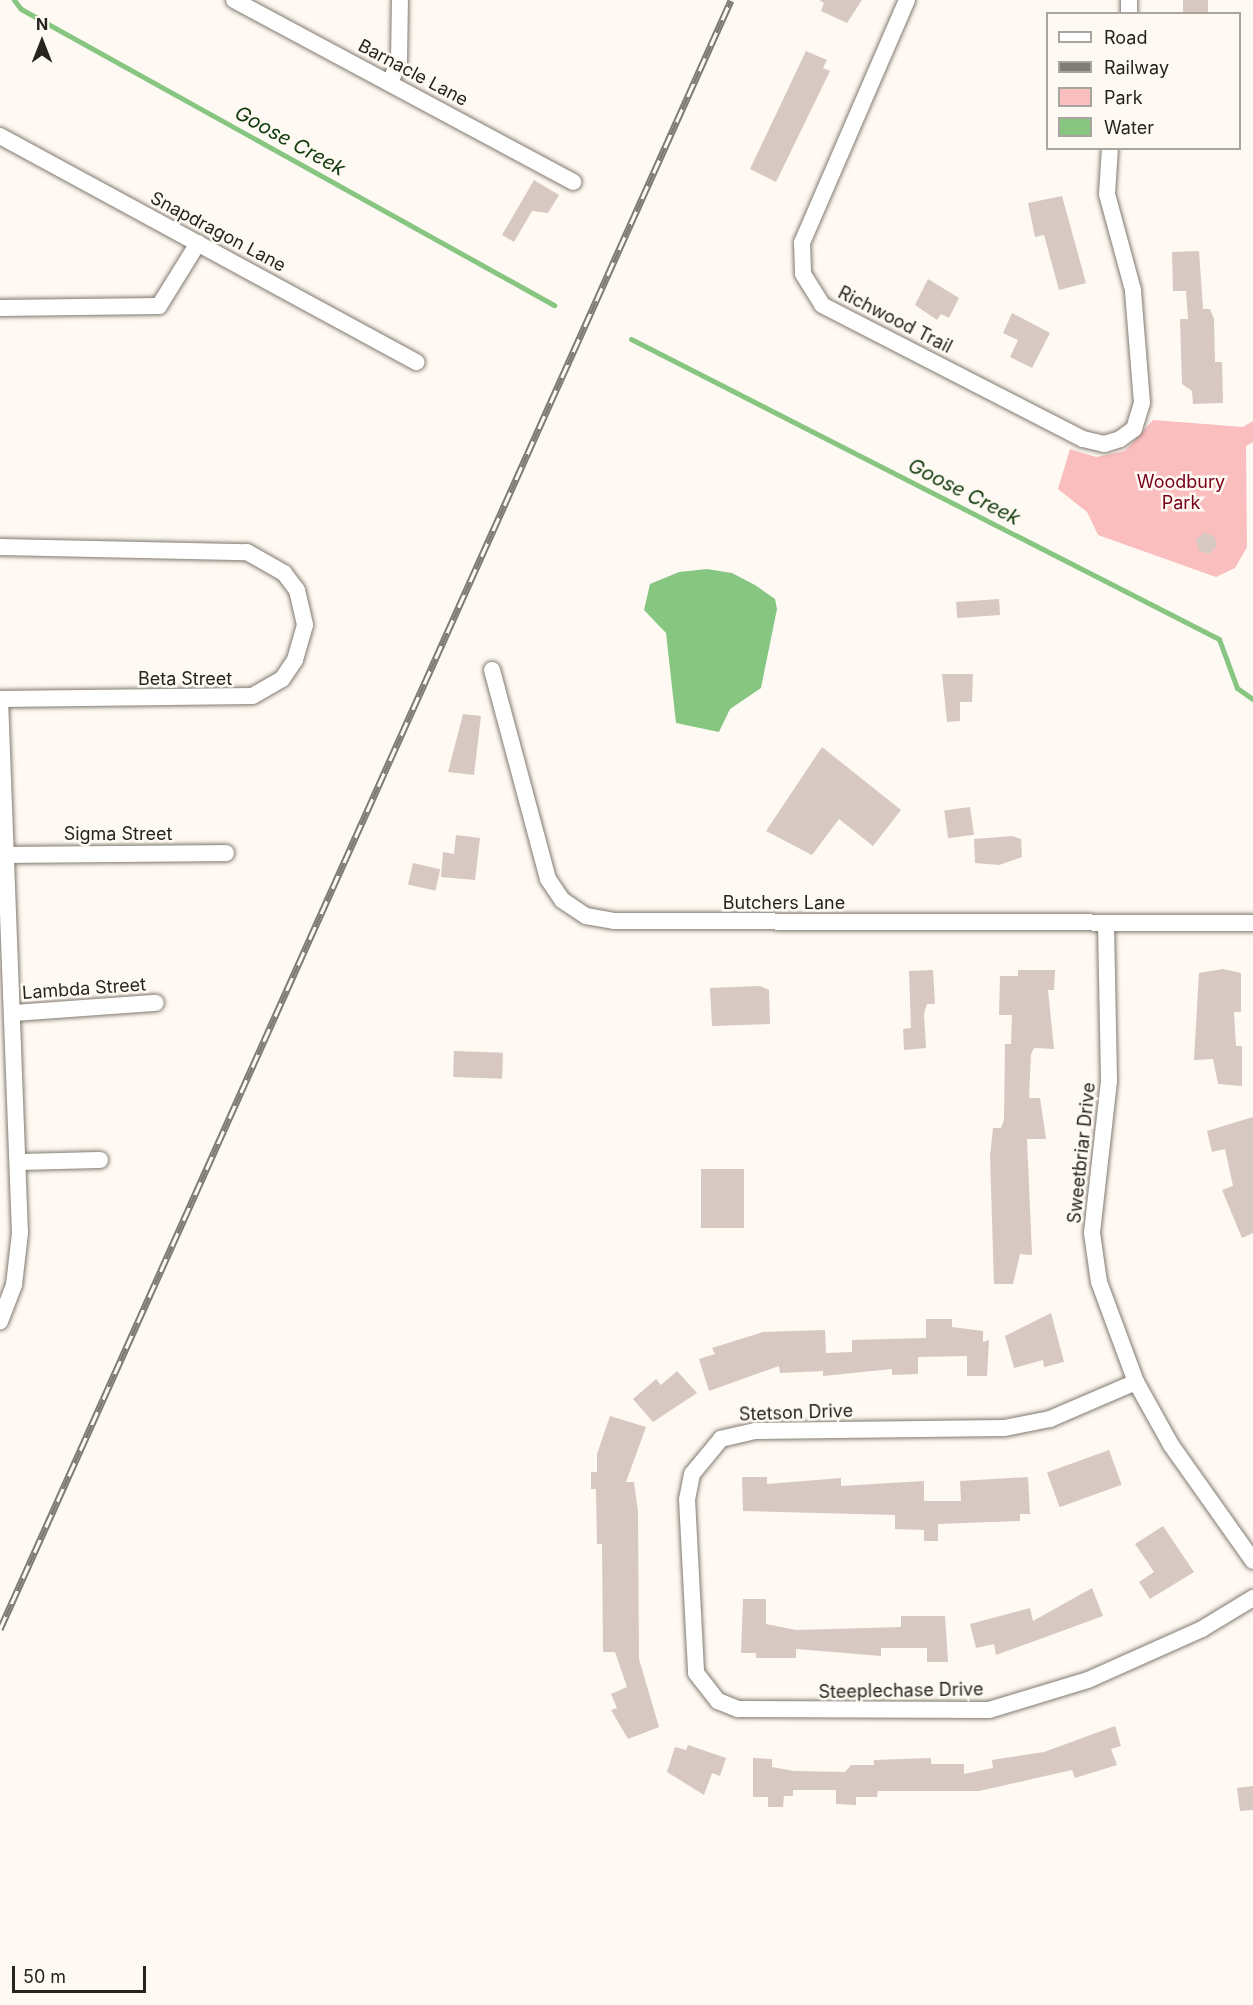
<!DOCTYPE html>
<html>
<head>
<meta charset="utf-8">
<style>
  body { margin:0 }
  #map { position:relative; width:1253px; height:2005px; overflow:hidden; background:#fef9f2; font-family:Inter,sans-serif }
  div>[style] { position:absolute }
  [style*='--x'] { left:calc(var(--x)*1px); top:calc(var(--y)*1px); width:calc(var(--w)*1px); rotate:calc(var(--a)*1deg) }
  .green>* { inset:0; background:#fbbebe }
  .water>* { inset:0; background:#87c681 }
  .stream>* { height:5px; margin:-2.5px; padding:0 2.5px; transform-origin:2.5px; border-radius:2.5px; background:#87c681 }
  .building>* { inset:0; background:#d7c9c1; transform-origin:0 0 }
  .roads { filter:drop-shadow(0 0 2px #817a6f) drop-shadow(0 0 2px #817a6f) }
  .street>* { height:16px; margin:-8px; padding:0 8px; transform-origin:8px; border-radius:8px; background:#fff }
  .rail>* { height:7px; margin-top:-3.5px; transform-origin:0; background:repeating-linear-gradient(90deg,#fef9f2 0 14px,#7f7b76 0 28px); box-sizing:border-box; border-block:2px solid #7f7b76 }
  span { translate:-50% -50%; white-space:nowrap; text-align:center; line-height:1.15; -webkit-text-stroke:5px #fef9f2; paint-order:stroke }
  .street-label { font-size:18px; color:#27241f }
  .park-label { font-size:18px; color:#78001c }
  .water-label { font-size:20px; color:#0e390b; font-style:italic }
  .legend { position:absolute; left:1046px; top:12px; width:195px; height:138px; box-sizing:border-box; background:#fef9f2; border:2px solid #a8a49e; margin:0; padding:8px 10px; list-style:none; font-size:18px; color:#27241f }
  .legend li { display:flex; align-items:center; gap:12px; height:30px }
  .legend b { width:30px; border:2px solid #a8a49e }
  .north { position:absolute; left:12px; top:12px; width:60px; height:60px; -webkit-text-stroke:4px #fef9f2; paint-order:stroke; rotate:0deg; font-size:16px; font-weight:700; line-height:24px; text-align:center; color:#27241f }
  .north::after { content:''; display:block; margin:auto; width:21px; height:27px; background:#27241f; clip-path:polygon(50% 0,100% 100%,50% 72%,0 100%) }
  .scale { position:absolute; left:12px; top:1966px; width:134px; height:27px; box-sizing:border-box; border:3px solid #27241f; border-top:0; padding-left:8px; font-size:18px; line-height:21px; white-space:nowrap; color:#27241f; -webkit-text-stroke:4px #fef9f2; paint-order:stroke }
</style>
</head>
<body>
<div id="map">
  <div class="green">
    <div style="clip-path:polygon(1153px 420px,1243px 427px,1253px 421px,1253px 442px,1246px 446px,1247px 547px,1235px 568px,1216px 577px,1098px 535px,1087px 512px,1058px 489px,1070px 449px,1096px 457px,1125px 451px)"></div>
  </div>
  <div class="water">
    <div style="clip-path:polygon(707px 569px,732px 573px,755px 585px,775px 599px,777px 609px,761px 688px,730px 709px,719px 732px,676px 723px,666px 633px,644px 610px,650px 584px,679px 572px)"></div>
  </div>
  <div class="stream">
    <div style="--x:14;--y:0;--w:11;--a:52"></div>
    <div style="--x:21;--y:9;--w:610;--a:29.05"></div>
    <div style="--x:631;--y:339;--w:660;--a:27.03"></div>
    <div style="--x:1219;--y:639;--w:52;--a:69.8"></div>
    <div style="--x:1237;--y:688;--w:19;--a:35"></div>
  </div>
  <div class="building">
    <div style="clip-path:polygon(819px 0,862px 0,847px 23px,821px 11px,824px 3px)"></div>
    <div style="left:1183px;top:0;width:25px;height:14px"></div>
    <div style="clip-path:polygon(806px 51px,827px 60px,823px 68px,830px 71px,776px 182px,750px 169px)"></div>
    <div style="clip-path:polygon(534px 180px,559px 195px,548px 213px,532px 211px,514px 242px,502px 235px)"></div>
    <div style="clip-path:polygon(1062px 196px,1086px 283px,1059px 290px,1044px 235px,1035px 237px,1028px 203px)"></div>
    <div style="clip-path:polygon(1199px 251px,1203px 309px,1210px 309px,1214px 319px,1215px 362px,1222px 362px,1223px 403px,1193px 404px,1192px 391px,1182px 384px,1180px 319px,1188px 319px,1186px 291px,1173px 291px,1172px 252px)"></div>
    <div style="clip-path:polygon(928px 279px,959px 298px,949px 318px,941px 314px,937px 320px,915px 305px)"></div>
    <div style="clip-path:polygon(1012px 313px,1050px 333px,1032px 368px,1010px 357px,1018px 340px,1003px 333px)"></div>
    <div style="clip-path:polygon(1204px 533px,1214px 536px,1217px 546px,1209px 554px,1199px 551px,1196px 540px)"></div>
    <div style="left:999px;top:599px;width:16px;height:43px;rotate:86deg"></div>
    <div style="clip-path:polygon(942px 674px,973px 674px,972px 702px,960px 702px,960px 721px,947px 722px)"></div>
    <div style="clip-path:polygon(463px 714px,481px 716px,474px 775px,448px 772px)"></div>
    <div style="clip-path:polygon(822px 747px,901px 810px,873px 846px,839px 819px,812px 855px,766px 831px)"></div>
    <div style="left:970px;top:807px;width:28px;height:26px;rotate:82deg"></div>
    <div style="clip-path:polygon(456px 835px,480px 838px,475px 880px,441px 877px,443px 852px,454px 854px)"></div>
    <div style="clip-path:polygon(1012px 836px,1021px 839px,1022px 857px,999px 865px,975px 863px,974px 839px)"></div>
    <div style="left:413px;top:863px;width:28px;height:22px;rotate:13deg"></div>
    <div style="clip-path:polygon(1223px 969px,1241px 973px,1241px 1012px,1234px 1012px,1236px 1046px,1242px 1046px,1242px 1086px,1218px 1084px,1213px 1059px,1194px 1060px,1199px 973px)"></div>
    <div style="clip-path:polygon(933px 970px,935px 1004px,927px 1004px,924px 1014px,926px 1048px,904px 1050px,903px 1029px,911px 1028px,909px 971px)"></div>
    <div style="clip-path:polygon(1018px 970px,1055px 970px,1054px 990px,1048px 990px,1054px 1049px,1034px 1048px,1031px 1054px,1029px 1098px,1040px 1098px,1046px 1139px,1027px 1139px,1032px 1255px,1020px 1254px,1013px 1284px,994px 1284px,990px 1156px,993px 1128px,1001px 1128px,1004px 1120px,1005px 1044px,1011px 1044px,1012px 1015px,999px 1015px,1000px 976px,1018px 976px)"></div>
    <div style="clip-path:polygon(760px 986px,769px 990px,770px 1024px,712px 1026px,710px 988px)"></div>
    <div style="left:454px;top:1051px;width:49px;height:26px;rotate:2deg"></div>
    <div style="clip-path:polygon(1253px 1117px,1253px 1233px,1242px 1238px,1222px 1190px,1233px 1186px,1225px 1149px,1212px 1152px,1207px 1131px)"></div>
    <div style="left:701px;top:1169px;width:43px;height:59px"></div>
    <div style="clip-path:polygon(1051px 1313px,1064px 1362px,1044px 1367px,1043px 1360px,1014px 1368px,1005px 1336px)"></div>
    <div style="clip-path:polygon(926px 1319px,952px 1319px,952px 1327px,983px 1331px,983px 1342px,989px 1340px,987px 1376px,967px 1376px,967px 1356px,918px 1357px,918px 1374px,892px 1375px,892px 1369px,823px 1376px,823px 1371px,780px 1373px,779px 1366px,709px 1391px,699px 1359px,715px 1354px,712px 1348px,763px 1332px,825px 1330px,826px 1353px,852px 1352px,852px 1340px,926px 1338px)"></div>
    <div style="clip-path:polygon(677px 1371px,697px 1393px,653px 1422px,633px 1399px,656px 1379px,661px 1385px)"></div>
    <div style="clip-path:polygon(610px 1416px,646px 1427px,626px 1482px,634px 1482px,638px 1512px,639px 1659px,659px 1727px,628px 1739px,611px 1710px,617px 1708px,611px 1694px,627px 1687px,615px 1652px,603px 1652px,602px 1544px,597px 1544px,596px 1489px,591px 1489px,591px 1472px,597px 1472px,597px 1454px)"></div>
    <div style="left:1109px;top:1450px;width:37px;height:66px;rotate:70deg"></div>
    <div style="clip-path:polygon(742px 1477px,767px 1477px,767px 1484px,841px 1478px,841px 1486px,924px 1481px,924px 1501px,961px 1501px,960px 1481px,1028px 1477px,1030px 1514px,1020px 1514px,1020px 1521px,938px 1524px,938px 1541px,924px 1541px,924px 1530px,895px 1529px,895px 1515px,743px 1511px)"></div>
    <div style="clip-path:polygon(1163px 1526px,1194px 1572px,1150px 1599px,1139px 1582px,1154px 1572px,1135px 1544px)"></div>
    <div style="clip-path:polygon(1092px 1588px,1103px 1616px,996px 1655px,994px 1644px,976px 1648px,970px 1624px,1030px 1608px,1033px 1621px)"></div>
    <div style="clip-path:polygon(743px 1599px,766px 1599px,766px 1624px,796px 1630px,901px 1627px,901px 1616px,945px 1616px,948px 1662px,927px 1662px,927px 1648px,881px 1648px,881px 1656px,796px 1649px,796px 1658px,756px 1658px,756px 1653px,741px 1653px)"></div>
    <div style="clip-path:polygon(1115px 1726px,1121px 1746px,1111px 1749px,1117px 1765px,1075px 1778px,1072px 1770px,979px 1791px,878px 1791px,877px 1797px,856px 1797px,856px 1805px,836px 1804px,836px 1790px,793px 1790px,793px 1796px,784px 1796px,783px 1807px,768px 1807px,768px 1797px,753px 1797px,753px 1758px,772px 1759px,772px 1767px,794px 1771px,845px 1772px,851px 1765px,874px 1765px,874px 1760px,931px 1758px,931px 1764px,964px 1764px,964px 1774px,993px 1768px,992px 1760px,1044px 1752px)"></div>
    <div style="clip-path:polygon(688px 1745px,726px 1758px,720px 1776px,712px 1773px,704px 1795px,667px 1772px,675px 1747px,686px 1750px)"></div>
    <div style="clip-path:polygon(1253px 1786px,1253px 1810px,1240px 1811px,1237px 1788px)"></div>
  </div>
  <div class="roads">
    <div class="street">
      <div style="--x:234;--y:0;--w:385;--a:28.2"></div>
      <div style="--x:907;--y:0;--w:265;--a:113.4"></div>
      <div style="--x:802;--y:243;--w:31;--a:88"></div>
      <div style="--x:803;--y:274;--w:36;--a:58"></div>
      <div style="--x:822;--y:305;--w:293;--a:27.2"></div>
      <div style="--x:1083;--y:439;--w:22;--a:13"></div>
      <div style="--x:1104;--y:444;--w:17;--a:-17"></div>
      <div style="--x:1120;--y:439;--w:17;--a:-36"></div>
      <div style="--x:1134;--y:429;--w:27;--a:-73"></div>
      <div style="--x:1142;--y:403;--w:113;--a:-94.6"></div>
      <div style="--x:1133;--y:290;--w:99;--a:-105.2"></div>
      <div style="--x:1107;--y:194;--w:46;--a:-86.3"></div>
      <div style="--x:1129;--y:14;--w:14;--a:-90"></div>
      <div style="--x:390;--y:83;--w:24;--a:-68"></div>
      <div style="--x:399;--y:61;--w:61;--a:-89.1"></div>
      <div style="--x:0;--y:136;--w:474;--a:28.5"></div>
      <div style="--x:0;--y:308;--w:159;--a:-0.7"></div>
      <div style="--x:159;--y:306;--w:74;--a:-58.2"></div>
      <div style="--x:0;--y:547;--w:247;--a:1.2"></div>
      <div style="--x:247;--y:552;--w:43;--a:29.6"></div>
      <div style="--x:284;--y:573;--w:21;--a:53"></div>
      <div style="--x:297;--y:590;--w:36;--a:77"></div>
      <div style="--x:305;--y:625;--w:36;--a:106"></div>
      <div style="--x:295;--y:660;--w:23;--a:124"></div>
      <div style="--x:282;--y:679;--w:34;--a:150"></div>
      <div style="--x:252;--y:696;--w:252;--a:179.3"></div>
      <div style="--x:492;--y:670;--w:216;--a:75"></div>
      <div style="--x:548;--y:879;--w:25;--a:56"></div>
      <div style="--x:562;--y:900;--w:29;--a:34"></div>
      <div style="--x:586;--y:916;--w:28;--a:10"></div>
      <div style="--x:614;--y:921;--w:639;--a:0.18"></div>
      <div style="--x:0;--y:699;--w:534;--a:87.86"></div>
      <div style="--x:20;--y:1233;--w:52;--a:96.6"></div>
      <div style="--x:14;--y:1285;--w:39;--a:111"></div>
      <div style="--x:9;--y:855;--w:217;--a:-0.5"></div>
      <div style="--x:1106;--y:924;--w:157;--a:88.9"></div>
      <div style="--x:1109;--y:1081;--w:153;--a:96.4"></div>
      <div style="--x:1092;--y:1233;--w:49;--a:81.9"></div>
      <div style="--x:1099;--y:1282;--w:107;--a:69.7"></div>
      <div style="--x:1136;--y:1382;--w:72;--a:60.9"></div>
      <div style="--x:1171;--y:1445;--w:142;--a:54.7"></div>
      <div style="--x:15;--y:1013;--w:141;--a:-4.1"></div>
      <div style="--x:19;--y:1162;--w:81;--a:-1.4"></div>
      <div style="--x:1136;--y:1382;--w:94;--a:156.7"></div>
      <div style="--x:1050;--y:1419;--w:47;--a:168.9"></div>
      <div style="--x:1004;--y:1428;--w:249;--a:179.3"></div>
      <div style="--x:755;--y:1431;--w:35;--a:167"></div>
      <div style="--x:721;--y:1439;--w:45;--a:129.6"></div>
      <div style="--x:692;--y:1474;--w:25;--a:101"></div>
      <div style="--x:687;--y:1499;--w:174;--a:87"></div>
      <div style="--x:696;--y:1673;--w:36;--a:52"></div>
      <div style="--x:718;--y:1701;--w:22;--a:22"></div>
      <div style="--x:738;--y:1709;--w:251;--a:0.2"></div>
      <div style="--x:989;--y:1710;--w:103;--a:-16.9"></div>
      <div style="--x:1088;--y:1680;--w:125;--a:-24.1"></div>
      <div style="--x:1202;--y:1629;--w:60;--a:-31.3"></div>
    </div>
  </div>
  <div class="rail">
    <div style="--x:0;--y:1629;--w:1785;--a:-65.83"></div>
  </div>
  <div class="street-label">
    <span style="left:413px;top:73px;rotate:28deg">Barnacle Lane</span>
    <span style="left:218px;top:232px;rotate:28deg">Snapdragon Lane</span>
    <span style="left:895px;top:320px;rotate:27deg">Richwood Trail</span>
    <span style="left:185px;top:679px">Beta Street</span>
    <span style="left:118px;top:834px">Sigma Street</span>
    <span style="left:784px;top:903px">Butchers Lane</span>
    <span style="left:84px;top:989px;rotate:-4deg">Lambda Street</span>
    <span style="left:1082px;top:1153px;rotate:-84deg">Sweetbriar Drive</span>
    <span style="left:796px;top:1413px;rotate:-2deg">Stetson Drive</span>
    <span style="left:901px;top:1691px;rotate:-1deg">Steeplechase Drive</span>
  </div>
  <div class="park-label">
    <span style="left:1181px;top:493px">Woodbury<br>Park</span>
  </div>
  <div class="water-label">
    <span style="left:290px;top:141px;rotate:29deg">Goose Creek</span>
    <span style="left:964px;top:492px;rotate:27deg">Goose Creek</span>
  </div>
  <ul class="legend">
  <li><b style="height:8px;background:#fff"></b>Road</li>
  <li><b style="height:8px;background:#7f7b76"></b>Railway</li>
  <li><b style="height:16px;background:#fbbebe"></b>Park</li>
  <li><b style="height:16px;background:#87c681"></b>Water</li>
  </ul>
  <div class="north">N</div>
  <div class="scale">50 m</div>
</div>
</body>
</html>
